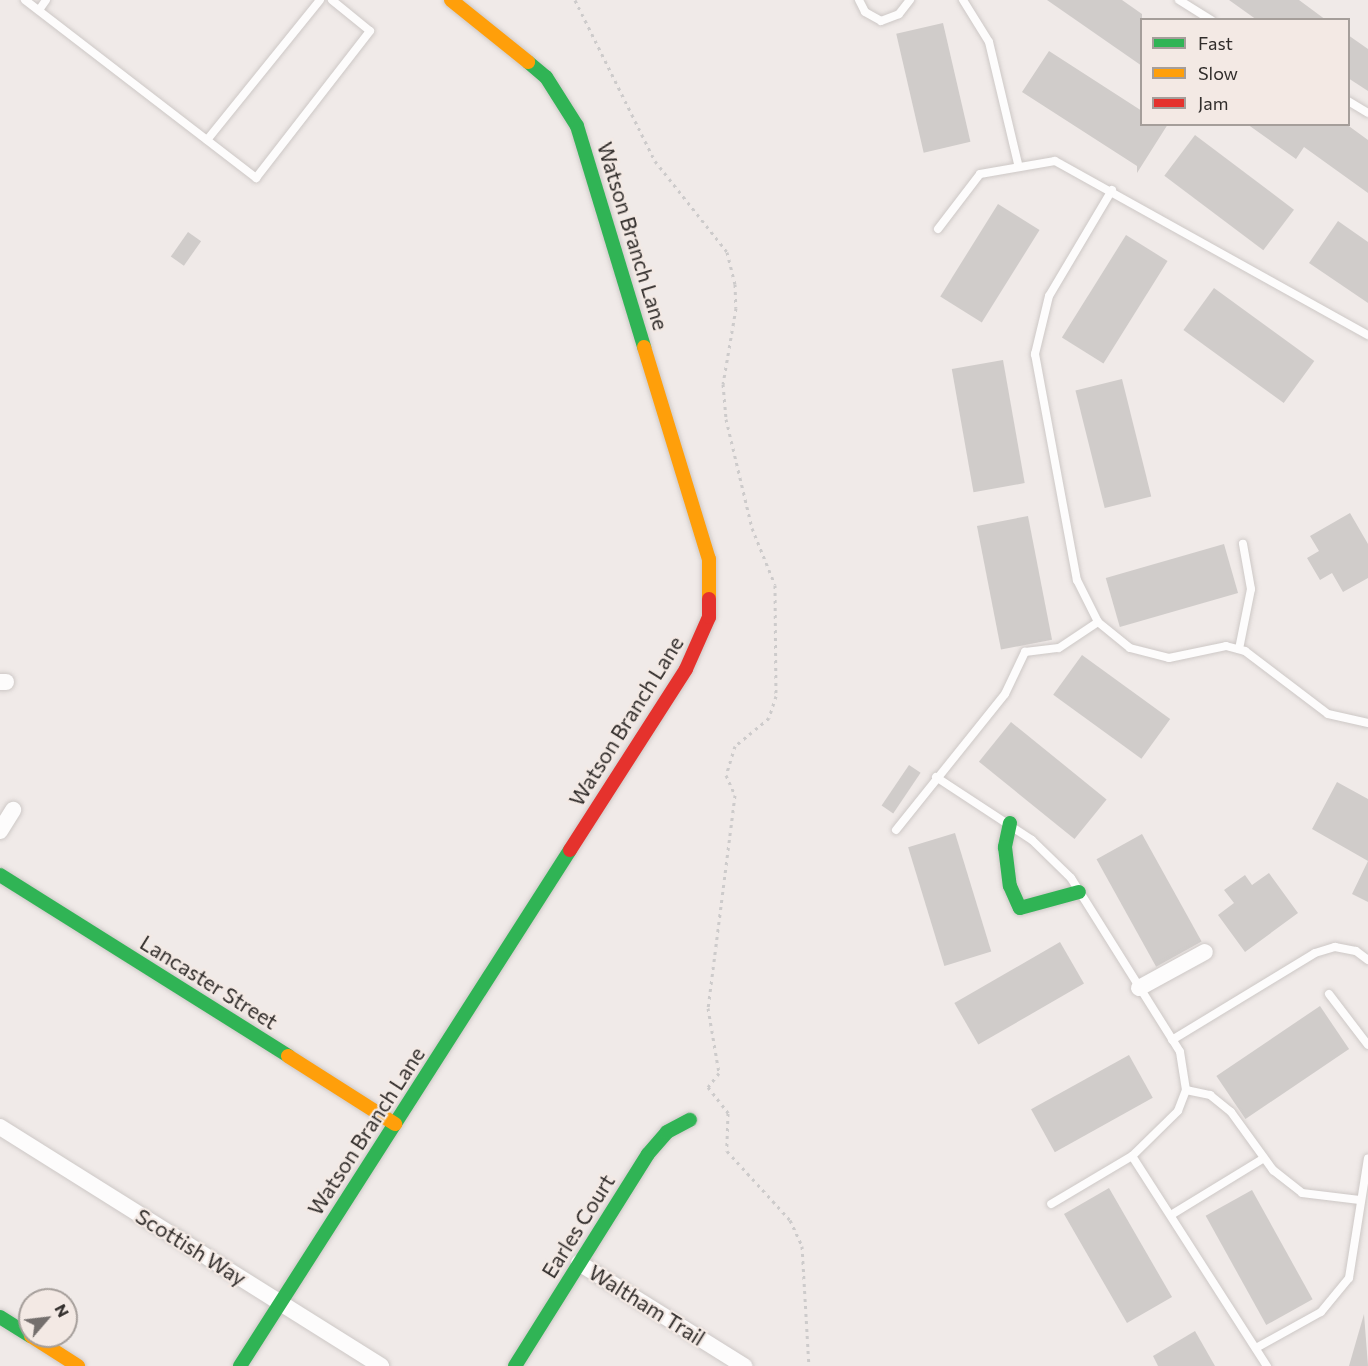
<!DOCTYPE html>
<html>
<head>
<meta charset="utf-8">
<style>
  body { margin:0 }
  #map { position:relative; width:1368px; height:1366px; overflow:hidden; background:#f0eae8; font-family:Commissioner,sans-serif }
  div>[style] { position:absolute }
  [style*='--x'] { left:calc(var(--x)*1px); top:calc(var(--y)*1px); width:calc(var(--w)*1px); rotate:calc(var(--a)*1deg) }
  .building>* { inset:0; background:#d0ccca; transform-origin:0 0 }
  .path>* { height:3px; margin-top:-1.5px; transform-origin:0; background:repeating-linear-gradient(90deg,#cdcbcb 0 3px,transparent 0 7.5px) }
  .roads { filter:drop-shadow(0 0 2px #cdc8c6) drop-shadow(0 0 2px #cdc8c6) }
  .lane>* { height:8px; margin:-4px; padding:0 4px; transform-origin:4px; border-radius:4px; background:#fdfcfc }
  .street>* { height:16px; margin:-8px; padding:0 8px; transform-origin:8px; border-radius:8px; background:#fdfcfc }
  .fast>* { height:14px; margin:-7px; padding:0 7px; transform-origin:7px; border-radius:7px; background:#30b455 }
  .slow>* { height:14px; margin:-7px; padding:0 7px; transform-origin:7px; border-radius:7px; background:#ff9f0a }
  .jam>* { height:14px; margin:-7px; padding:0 7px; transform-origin:7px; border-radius:7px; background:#e5322d }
  span { translate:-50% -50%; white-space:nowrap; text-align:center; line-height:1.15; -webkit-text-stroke:4.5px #f3e9e4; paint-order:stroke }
  .street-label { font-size:21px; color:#312d2b }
  .legend { position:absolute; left:1140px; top:18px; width:210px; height:108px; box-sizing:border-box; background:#f3e9e4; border:2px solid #a59e9a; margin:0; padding:8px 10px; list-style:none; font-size:18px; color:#312d2b }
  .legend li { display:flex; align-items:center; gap:12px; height:30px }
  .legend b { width:30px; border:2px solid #a59e9a }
  .north { position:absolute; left:18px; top:1288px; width:60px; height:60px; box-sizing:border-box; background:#f3e9e4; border:2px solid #a59e9a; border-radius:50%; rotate:62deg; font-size:16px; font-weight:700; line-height:24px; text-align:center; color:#312d2b }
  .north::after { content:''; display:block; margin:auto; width:21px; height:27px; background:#746f6d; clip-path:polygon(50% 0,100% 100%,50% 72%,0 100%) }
</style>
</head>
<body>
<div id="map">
  <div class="building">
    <div style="clip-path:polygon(1047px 0,1122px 0,1142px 14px,1142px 66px)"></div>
    <div style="clip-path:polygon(1229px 0,1299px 0,1326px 20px,1257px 20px)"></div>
    <div style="left:943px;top:23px;width:122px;height:48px;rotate:77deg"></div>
    <div style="clip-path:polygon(1348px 35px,1368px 49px,1368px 91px,1348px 78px)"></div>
    <div style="clip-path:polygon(1049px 51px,1142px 111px,1142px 124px,1168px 124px,1137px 173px,1137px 166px,1022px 92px)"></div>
    <div style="clip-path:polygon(1247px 124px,1346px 124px,1368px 140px,1368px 193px,1304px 147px,1296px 159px)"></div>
    <div style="left:1195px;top:135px;width:124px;height:51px;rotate:37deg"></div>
    <div style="left:998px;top:204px;width:49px;height:109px;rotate:32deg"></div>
    <div style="clip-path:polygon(1338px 221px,1368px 242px,1368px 303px,1309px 263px)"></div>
    <div style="left:188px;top:232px;width:16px;height:30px;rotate:35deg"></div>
    <div style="left:1126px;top:235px;width:49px;height:121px;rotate:32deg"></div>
    <div style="left:1214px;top:288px;width:124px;height:52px;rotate:36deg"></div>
    <div style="left:1003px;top:360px;width:125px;height:52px;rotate:80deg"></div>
    <div style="left:1122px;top:379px;width:121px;height:48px;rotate:76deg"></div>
    <div style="clip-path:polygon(1350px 513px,1368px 544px,1368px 578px,1343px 592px,1332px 573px,1320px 580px,1307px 558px,1319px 551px,1310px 536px)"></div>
    <div style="left:1028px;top:516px;width:126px;height:52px;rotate:79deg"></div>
    <div style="left:1224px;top:544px;width:51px;height:123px;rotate:74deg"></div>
    <div style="left:1082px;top:655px;width:109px;height:49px;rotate:36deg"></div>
    <div style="left:1011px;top:722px;width:123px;height:51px;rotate:39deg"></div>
    <div style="left:909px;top:765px;width:14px;height:49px;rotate:34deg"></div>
    <div style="clip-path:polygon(1337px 782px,1368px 799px,1368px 902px,1352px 894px,1368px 861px,1312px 829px)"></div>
    <div style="left:955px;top:833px;width:124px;height:49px;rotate:73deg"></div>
    <div style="left:1142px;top:834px;width:123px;height:52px;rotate:61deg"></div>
    <div style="clip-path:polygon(1269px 873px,1298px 913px,1245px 952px,1218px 915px,1234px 903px,1224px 890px,1245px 875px,1252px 885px)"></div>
    <div style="left:1060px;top:942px;width:48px;height:122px;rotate:60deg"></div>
    <div style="left:1320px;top:1006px;width:52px;height:125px;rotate:56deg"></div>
    <div style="left:1129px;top:1055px;width:49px;height:112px;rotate:61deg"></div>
    <div style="left:1109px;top:1188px;width:126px;height:52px;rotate:60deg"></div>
    <div style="left:1252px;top:1190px;width:125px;height:53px;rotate:61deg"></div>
    <div style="clip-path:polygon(1364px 1314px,1368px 1366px,1349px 1366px)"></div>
    <div style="clip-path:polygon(1195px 1331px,1215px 1366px,1158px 1366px,1153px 1356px)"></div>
  </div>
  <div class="path">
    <div style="--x:575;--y:0;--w:180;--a:63.6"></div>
    <div style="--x:655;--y:161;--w:116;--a:51.6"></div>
    <div style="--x:727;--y:252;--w:33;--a:76"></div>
    <div style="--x:735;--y:284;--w:24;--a:88"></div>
    <div style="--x:736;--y:308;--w:77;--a:99.7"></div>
    <div style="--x:723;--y:384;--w:35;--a:85"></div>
    <div style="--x:726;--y:419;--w:112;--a:76.6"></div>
    <div style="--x:752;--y:528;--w:61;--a:68"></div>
    <div style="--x:775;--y:585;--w:111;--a:89.5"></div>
    <div style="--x:776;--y:696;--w:23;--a:108"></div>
    <div style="--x:769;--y:718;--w:44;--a:140.5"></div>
    <div style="--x:735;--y:746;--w:30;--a:107"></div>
    <div style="--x:726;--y:775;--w:22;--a:66"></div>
    <div style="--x:735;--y:795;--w:215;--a:97.2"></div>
    <div style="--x:708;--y:1008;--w:66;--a:80.4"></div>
    <div style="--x:719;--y:1073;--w:18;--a:128"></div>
    <div style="--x:708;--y:1087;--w:33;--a:52"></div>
    <div style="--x:728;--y:1113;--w:38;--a:92"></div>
    <div style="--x:727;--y:1151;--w:93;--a:47.6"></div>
    <div style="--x:790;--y:1220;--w:29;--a:65"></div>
    <div style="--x:802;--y:1246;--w:120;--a:86.7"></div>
  </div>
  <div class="roads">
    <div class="lane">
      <div style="--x:25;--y:0;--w:292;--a:37.6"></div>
      <div style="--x:256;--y:178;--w:186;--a:-52.2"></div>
      <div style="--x:370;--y:31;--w:49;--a:-140.8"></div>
      <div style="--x:859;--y:0;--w:13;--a:63"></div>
      <div style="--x:865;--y:12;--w:18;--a:29"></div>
      <div style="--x:881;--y:21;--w:19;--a:-21"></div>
      <div style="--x:899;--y:14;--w:18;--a:-52"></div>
      <div style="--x:963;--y:0;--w:49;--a:58.2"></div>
      <div style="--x:989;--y:42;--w:125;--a:76.6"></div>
      <div style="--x:1179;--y:0;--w:38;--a:32"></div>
      <div style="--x:39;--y:10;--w:12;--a:-55"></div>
      <div style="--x:1348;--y:101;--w:23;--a:31"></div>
      <div style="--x:207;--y:140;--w:180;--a:-51.1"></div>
      <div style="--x:1112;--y:190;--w:123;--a:120.7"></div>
      <div style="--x:1049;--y:296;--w:60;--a:103.6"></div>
      <div style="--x:1035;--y:354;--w:230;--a:79.5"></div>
      <div style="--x:1077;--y:580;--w:47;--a:63.4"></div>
      <div style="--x:1098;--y:622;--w:41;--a:39.1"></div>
      <div style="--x:1130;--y:648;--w:40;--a:14.4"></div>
      <div style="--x:1169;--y:658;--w:58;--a:-11.9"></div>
      <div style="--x:1226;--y:646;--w:20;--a:15"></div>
      <div style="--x:1245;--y:651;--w:104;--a:37.2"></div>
      <div style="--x:1328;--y:714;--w:41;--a:12.7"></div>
      <div style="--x:938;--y:229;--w:69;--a:-52.6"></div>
      <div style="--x:980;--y:174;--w:76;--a:-9.8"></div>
      <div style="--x:1055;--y:161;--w:358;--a:29.1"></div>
      <div style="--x:1239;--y:649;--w:61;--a:-78.7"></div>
      <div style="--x:1251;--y:589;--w:46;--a:-100.1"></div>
      <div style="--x:936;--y:777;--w:115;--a:33.3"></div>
      <div style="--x:1032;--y:840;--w:54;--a:44.3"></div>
      <div style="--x:1071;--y:878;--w:205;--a:57.9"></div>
      <div style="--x:1180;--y:1052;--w:38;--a:81"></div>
      <div style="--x:1186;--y:1090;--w:22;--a:111"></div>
      <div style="--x:1178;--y:1111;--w:64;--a:135.6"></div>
      <div style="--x:1132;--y:1156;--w:94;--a:149.3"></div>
      <div style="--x:896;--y:830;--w:174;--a:-51.3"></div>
      <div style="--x:1005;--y:694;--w:47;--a:-64.5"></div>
      <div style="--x:1025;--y:652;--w:34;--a:-7"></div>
      <div style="--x:1059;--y:648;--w:47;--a:-33.7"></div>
      <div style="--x:1329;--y:994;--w:64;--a:52.6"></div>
      <div style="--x:1172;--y:1040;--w:167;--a:-31.3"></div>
      <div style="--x:1315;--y:953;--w:21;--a:-17"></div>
      <div style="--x:1335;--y:947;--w:21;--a:11"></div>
      <div style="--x:1356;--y:951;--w:15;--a:37"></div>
      <div style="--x:1186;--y:1090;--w:25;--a:12"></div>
      <div style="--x:1210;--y:1095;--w:27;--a:39"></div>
      <div style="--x:1231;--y:1112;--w:72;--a:54.1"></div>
      <div style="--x:1273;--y:1170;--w:37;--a:38"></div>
      <div style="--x:1302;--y:1193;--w:58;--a:6.9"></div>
      <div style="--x:1132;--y:1156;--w:250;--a:57.3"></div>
      <div style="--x:1171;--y:1215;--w:109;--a:-31.5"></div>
      <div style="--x:1256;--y:1348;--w:74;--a:-29"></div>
      <div style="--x:1321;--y:1312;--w:44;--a:-50.5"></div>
      <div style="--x:1349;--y:1278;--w:121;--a:-81"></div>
    </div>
    <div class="street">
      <div style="--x:0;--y:682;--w:6;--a:0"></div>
      <div style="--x:0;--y:831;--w:25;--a:-58"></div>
      <div style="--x:1139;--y:988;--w:75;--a:-28.6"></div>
      <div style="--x:0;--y:1127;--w:450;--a:32.1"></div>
      <div style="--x:579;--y:1263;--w:195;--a:32"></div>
    </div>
    <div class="fast">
      <div style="--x:528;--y:62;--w:23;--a:40"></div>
      <div style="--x:546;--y:77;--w:58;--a:57.7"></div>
      <div style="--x:577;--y:126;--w:231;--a:73.1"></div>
      <div style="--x:1010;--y:823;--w:25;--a:102"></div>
      <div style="--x:1005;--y:847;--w:39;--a:83"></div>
      <div style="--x:1010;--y:886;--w:24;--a:66"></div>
      <div style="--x:1020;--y:908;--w:61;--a:-15.2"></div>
      <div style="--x:0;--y:875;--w:340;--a:32.1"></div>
      <div style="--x:0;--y:1317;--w:36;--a:32"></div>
      <div style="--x:240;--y:1366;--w:612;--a:-57.4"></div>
      <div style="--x:515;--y:1366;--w:250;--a:-57.9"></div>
      <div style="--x:648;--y:1154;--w:29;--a:-49"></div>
      <div style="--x:667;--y:1132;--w:26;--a:-28"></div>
    </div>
    <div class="slow">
      <div style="--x:451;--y:0;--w:99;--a:38.8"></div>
      <div style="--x:644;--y:347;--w:222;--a:73"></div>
      <div style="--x:709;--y:559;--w:40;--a:90"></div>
      <div style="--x:288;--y:1056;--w:127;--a:32.4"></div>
      <div style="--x:31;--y:1336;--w:56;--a:32.6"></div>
    </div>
    <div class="jam">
      <div style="--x:570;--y:850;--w:215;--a:-57.3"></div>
      <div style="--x:686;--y:669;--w:57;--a:-66.1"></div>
      <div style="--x:709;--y:617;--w:18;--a:-90"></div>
    </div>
  </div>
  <div class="street-label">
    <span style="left:633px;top:236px;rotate:73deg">Watson Branch Lane</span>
    <span style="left:626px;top:721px;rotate:-58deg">Watson Branch Lane</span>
    <span style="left:209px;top:982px;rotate:32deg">Lancaster Street</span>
    <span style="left:366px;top:1131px;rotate:-57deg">Watson Branch Lane</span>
    <span style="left:578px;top:1226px;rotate:-58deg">Earles Court</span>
    <span style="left:191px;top:1247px;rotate:32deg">Scottish Way</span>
    <span style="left:647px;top:1305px;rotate:32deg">Waltham Trail</span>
  </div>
  <ul class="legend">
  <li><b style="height:8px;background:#30b455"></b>Fast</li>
  <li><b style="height:8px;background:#ff9f0a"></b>Slow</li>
  <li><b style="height:8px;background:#e5322d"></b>Jam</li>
  </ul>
  <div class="north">N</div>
</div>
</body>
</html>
